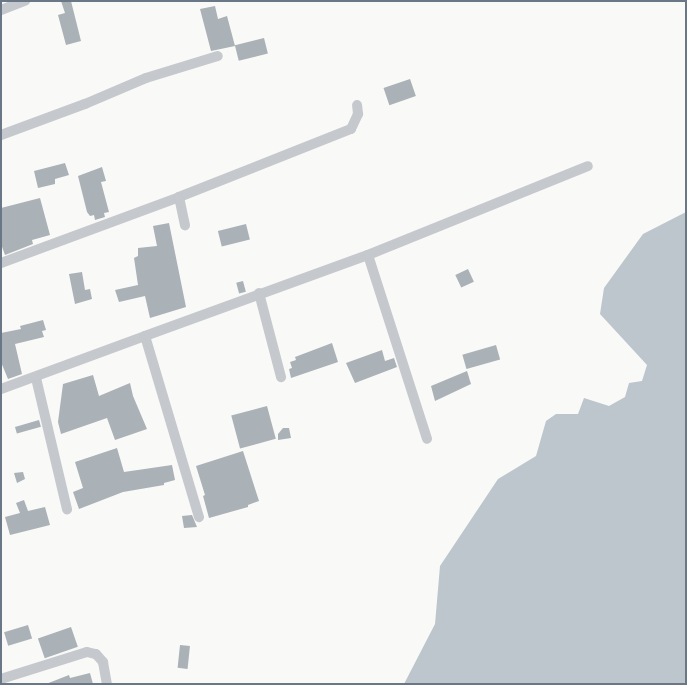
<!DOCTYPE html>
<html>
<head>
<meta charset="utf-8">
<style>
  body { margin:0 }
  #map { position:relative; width:687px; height:685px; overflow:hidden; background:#f9f9f7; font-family:"Fira Sans Condensed",sans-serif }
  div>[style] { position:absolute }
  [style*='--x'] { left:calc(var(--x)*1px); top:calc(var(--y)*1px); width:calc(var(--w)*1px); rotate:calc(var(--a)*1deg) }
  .water>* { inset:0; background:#bdc6cc }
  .building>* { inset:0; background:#aab1b7; transform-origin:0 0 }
  .street>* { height:10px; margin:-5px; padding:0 5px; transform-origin:5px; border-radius:5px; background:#c5c8cc }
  span { translate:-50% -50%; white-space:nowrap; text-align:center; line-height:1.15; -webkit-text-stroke:4px #fff; paint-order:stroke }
  .frame { position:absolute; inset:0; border:2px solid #6a7786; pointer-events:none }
</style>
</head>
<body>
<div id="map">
  <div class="water">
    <div style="clip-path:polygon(686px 212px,686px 684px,404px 684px,435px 624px,440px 566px,498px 479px,536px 456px,546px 421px,556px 414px,578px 414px,584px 398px,609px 406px,625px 397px,629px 383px,642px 381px,647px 365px,600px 314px,604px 288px,643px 234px)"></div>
  </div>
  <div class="building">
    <div style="clip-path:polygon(61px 1px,71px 1px,81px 41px,66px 45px,58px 15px,65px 13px)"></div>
    <div style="clip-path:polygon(215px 6px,218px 19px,227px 16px,235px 46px,211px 51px,200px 9px)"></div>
    <div style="left:264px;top:38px;width:16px;height:30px;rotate:76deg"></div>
    <div style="left:410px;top:79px;width:18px;height:28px;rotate:71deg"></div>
    <div style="clip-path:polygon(65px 163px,69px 175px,55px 179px,55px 184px,38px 188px,34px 171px)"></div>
    <div style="clip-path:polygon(102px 167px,106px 181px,101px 182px,109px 212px,104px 213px,105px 217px,95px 220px,94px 215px,90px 216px,87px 212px,78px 176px)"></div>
    <div style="clip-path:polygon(40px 198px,50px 235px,32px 240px,33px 244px,5px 255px,1px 244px,1px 208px)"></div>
    <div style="clip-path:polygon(169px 223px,186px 307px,150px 318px,145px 296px,119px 302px,115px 290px,138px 285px,134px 258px,138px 256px,138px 248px,157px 246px,153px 226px)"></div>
    <div style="left:246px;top:224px;width:16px;height:29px;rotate:76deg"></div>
    <div style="left:468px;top:269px;width:14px;height:14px;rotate:65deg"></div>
    <div style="clip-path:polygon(82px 272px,85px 290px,90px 289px,92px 299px,75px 304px,69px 274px)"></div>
    <div style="left:243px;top:281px;width:11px;height:7px;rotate:75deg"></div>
    <div style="clip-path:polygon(43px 320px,46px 330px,42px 331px,44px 337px,15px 344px,22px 374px,8px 379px,1px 362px,1px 333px,21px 329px,20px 326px)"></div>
    <div style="clip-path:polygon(332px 343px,338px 362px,291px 378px,289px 369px,292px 368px,290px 362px,296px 360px,295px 357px)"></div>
    <div style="left:496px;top:345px;width:15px;height:35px;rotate:74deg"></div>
    <div style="clip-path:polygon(382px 350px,385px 361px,394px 358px,397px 367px,355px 383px,346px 363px)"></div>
    <div style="clip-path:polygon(467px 371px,471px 384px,435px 401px,431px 386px)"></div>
    <div style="clip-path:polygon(93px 375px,99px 396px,130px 383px,133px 396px,147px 429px,115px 440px,107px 418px,61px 434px,58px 422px,63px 384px)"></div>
    <div style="left:267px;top:406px;width:34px;height:37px;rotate:75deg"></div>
    <div style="left:39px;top:420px;width:7px;height:25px;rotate:74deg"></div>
    <div style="clip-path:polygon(283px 428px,289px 428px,291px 438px,278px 440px,278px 434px)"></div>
    <div style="clip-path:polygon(117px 448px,124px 472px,172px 465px,175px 480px,164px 483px,164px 485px,123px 492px,79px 509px,73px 492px,83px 488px,75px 462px)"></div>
    <div style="clip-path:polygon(243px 451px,259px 501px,248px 505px,248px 507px,209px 518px,203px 496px,205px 495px,196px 466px)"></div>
    <div style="clip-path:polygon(23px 472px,25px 479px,17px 483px,14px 473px)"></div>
    <div style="clip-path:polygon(24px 500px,28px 511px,45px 507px,50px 525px,10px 535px,5px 517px,20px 513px,16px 503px)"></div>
    <div style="clip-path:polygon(192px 515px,197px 527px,184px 528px,182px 516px)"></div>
    <div style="left:28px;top:625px;width:14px;height:25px;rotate:73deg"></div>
    <div style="left:71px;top:627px;width:21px;height:35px;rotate:71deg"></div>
    <div style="left:180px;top:645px;width:10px;height:23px;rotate:6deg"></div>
    <div style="clip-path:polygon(90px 673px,93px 684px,46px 684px,69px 675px,70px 678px)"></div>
  </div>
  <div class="street">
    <div style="--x:1;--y:10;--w:26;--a:-21"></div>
    <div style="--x:1;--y:135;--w:90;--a:-20.3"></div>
    <div style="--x:85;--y:104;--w:66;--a:-23.1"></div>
    <div style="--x:146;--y:78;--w:75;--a:-17"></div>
    <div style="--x:179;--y:197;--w:185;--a:-21.6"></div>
    <div style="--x:351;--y:129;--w:17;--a:-65"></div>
    <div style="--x:358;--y:114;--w:9;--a:-96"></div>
    <div style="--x:368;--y:255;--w:237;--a:-22"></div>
    <div style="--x:1;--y:263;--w:190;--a:-20.3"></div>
    <div style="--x:179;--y:197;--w:29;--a:78"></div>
    <div style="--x:259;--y:293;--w:87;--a:75.3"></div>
    <div style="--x:145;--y:336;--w:237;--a:-20"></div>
    <div style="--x:368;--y:255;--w:193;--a:72.2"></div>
    <div style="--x:36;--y:378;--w:135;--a:76.7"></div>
    <div style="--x:1;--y:389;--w:153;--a:-20.2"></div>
    <div style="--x:145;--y:336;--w:189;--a:73.4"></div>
    <div style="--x:1;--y:679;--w:90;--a:-17.4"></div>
    <div style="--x:87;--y:652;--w:9;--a:13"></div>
    <div style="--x:96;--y:654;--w:11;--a:49"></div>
    <div style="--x:103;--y:662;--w:22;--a:80"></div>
  </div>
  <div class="frame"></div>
</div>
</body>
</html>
